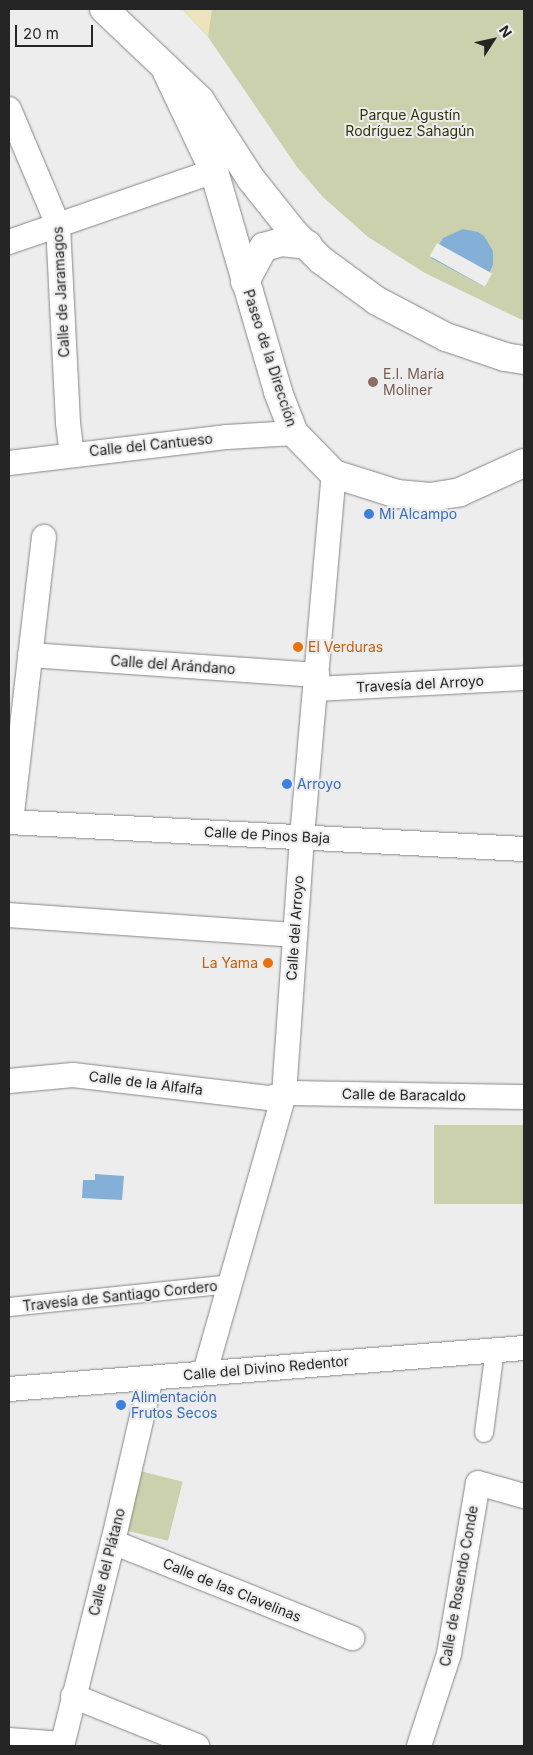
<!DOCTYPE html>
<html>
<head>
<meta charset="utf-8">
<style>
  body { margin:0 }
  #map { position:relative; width:533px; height:1755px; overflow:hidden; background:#ededee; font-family:Inter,sans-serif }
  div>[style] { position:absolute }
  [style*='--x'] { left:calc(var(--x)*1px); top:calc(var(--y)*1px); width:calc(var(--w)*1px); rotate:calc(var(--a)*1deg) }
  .green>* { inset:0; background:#cbd1ac; transform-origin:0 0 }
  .sand>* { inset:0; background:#ede4be }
  .water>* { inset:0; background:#84b0d7 }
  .pier>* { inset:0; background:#ededee; transform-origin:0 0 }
  .roads { filter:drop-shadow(0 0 1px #868687) drop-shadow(0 0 1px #868687) }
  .pedestrian>* { height:18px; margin:-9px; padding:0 9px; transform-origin:9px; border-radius:9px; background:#fff }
  .minor>* { height:24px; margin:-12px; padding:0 12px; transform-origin:12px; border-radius:12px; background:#fff }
  .tertiary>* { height:28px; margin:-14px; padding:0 14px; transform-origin:14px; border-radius:14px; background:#fff }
  .dots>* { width:14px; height:14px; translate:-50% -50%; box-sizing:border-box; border:2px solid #ededee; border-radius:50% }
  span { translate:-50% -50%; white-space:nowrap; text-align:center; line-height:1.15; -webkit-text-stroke:4px #ededee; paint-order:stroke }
  .park-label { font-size:14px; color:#303409 }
  .street-label { font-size:14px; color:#252526 }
  .education-label { font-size:14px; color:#785e54 }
  .left { translate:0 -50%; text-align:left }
  .shop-label { font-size:14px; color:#366cbe }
  .food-label { font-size:14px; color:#c56008 }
  .right { translate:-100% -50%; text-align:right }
  .frame { position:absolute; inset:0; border:10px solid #252526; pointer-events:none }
  .north { position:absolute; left:468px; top:15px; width:50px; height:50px; -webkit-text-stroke:4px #ededee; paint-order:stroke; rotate:55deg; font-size:14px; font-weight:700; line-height:20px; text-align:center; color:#252526 }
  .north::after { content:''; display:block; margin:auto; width:18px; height:22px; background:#252526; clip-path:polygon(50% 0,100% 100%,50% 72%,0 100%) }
  .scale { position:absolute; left:15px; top:25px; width:78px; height:22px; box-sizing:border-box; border:2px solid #252526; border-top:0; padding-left:6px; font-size:15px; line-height:18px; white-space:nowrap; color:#252526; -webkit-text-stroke:4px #ededee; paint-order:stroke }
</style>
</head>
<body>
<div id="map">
  <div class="green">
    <div style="clip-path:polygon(182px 9px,524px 9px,524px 321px,425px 273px,368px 237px,324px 198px,297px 167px,208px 37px)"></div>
    <div style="left:524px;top:1125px;width:79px;height:90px;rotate:90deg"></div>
    <div style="left:140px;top:1471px;width:44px;height:61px;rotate:14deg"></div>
  </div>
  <div class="sand">
    <div style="clip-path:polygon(182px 9px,212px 9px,208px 37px,202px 30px)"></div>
  </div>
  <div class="water">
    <div style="clip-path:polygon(463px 229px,478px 232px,484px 236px,493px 251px,493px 265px,483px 286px,431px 258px,443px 238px)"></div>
    <div style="clip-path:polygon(95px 1174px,124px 1176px,122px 1200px,82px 1198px,83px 1180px,95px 1180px)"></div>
  </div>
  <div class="pier">
    <div style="left:437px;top:243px;width:63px;height:15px;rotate:29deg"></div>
  </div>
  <div class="roads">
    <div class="pedestrian">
      <div style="--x:9;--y:1307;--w:223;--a:-5.9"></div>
      <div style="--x:484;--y:1433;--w:84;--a:-82.5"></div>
    </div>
    <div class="minor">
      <div style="--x:9;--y:109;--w:126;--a:67.1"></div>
      <div style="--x:58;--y:225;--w:198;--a:87.1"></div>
      <div style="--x:68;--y:423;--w:31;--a:83"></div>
      <div style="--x:9;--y:242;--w:217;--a:-19.1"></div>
      <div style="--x:9;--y:463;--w:220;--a:-6.8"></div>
      <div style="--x:227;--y:437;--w:67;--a:-3.4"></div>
      <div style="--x:30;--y:655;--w:288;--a:4"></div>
      <div style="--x:316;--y:689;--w:208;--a:-3"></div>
      <div style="--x:9;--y:822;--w:516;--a:3"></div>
      <div style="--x:11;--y:822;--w:287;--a:-83.4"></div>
      <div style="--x:9;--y:915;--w:287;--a:4"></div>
      <div style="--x:9;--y:1081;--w:64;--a:-5.4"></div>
      <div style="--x:73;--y:1075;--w:197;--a:6.7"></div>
      <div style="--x:269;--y:1098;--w:23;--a:-13"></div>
      <div style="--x:291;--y:1093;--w:233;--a:1"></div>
      <div style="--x:205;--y:1372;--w:288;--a:-74.1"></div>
      <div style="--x:284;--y:1095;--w:259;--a:-86"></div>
      <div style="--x:302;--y:837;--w:364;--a:-85"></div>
      <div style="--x:9;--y:1389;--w:517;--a:-4.55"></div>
      <div style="--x:113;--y:1542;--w:258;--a:21.9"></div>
      <div style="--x:73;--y:1696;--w:134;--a:22"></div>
      <div style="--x:9;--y:1740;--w:54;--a:4.2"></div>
      <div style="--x:62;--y:1746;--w:210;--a:-76"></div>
      <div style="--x:113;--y:1542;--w:168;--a:-77"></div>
      <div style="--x:419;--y:1746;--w:97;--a:-71.9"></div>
      <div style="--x:449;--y:1654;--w:173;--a:-80.4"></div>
      <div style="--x:478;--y:1483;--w:48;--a:15.8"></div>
    </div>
    <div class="tertiary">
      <div style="--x:104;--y:9;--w:132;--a:43.5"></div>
      <div style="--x:200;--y:100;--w:94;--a:57.2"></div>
      <div style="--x:251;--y:179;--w:69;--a:51.5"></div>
      <div style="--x:294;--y:233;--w:38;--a:45"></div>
      <div style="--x:321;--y:260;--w:69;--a:36.2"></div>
      <div style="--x:377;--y:301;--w:78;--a:27.6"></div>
      <div style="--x:446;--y:337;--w:62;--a:18.7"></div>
      <div style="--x:505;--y:357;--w:19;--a:9"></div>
      <div style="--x:166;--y:70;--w:112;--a:64.6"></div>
      <div style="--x:214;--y:171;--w:230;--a:73.8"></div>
      <div style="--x:278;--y:392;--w:44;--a:68.7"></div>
      <div style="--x:294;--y:433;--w:57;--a:45.7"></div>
      <div style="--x:334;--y:474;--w:66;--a:17.6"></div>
      <div style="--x:397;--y:494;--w:33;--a:5"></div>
      <div style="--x:430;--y:497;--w:30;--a:-9"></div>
      <div style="--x:460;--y:492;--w:70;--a:-24.4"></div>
      <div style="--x:245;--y:282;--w:40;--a:-62"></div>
      <div style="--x:264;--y:247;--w:18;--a:-16"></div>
      <div style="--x:281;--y:242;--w:27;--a:6"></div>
    </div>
  </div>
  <div class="dots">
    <div style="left:373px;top:382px;background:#8d6e63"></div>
    <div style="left:369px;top:514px;background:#3f7fe0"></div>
    <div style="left:298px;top:647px;background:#e8710a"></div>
    <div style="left:287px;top:784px;background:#3f7fe0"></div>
    <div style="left:268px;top:963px;background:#e8710a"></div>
    <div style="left:121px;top:1405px;background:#3f7fe0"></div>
  </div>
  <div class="park-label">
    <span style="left:410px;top:123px">Parque Agustín<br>Rodríguez Sahagún</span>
  </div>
  <div class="street-label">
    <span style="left:61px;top:292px;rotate:-93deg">Calle de Jaramagos</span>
    <span style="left:270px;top:358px;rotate:72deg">Paseo de la Dirección</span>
    <span style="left:151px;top:445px;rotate:-6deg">Calle del Cantueso</span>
    <span style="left:173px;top:665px;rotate:4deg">Calle del Arándano</span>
    <span style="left:420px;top:684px;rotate:-3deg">Travesía del Arroyo</span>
    <span style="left:267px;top:835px;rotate:3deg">Calle de Pinos Baja</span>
    <span style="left:295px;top:928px;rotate:-86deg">Calle del Arroyo</span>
    <span style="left:146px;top:1083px;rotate:7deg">Calle de la Alfalfa</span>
    <span style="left:404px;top:1095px;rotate:1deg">Calle de Baracaldo</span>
    <span style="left:120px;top:1296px;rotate:-6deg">Travesía de Santiago Cordero</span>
    <span style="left:266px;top:1368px;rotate:-5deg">Calle del Divino Redentor</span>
    <span style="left:107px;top:1562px;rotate:-76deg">Calle del Plátano</span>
    <span style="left:459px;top:1586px;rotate:-80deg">Calle de Rosendo Conde</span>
    <span style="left:232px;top:1590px;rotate:22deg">Calle de las Clavelinas</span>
  </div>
  <div class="education-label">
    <span class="left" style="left:383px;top:382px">E.I. María<br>Moliner</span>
  </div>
  <div class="shop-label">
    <span class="left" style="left:379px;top:514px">Mi Alcampo</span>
    <span class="left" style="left:297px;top:784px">Arroyo</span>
    <span class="left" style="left:131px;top:1405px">Alimentación<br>Frutos Secos</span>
  </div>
  <div class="food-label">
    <span class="left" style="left:308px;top:647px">El Verduras</span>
    <span class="right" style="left:258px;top:963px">La Yama</span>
  </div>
  <div class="frame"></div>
  <div class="north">N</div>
  <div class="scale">20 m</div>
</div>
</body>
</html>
